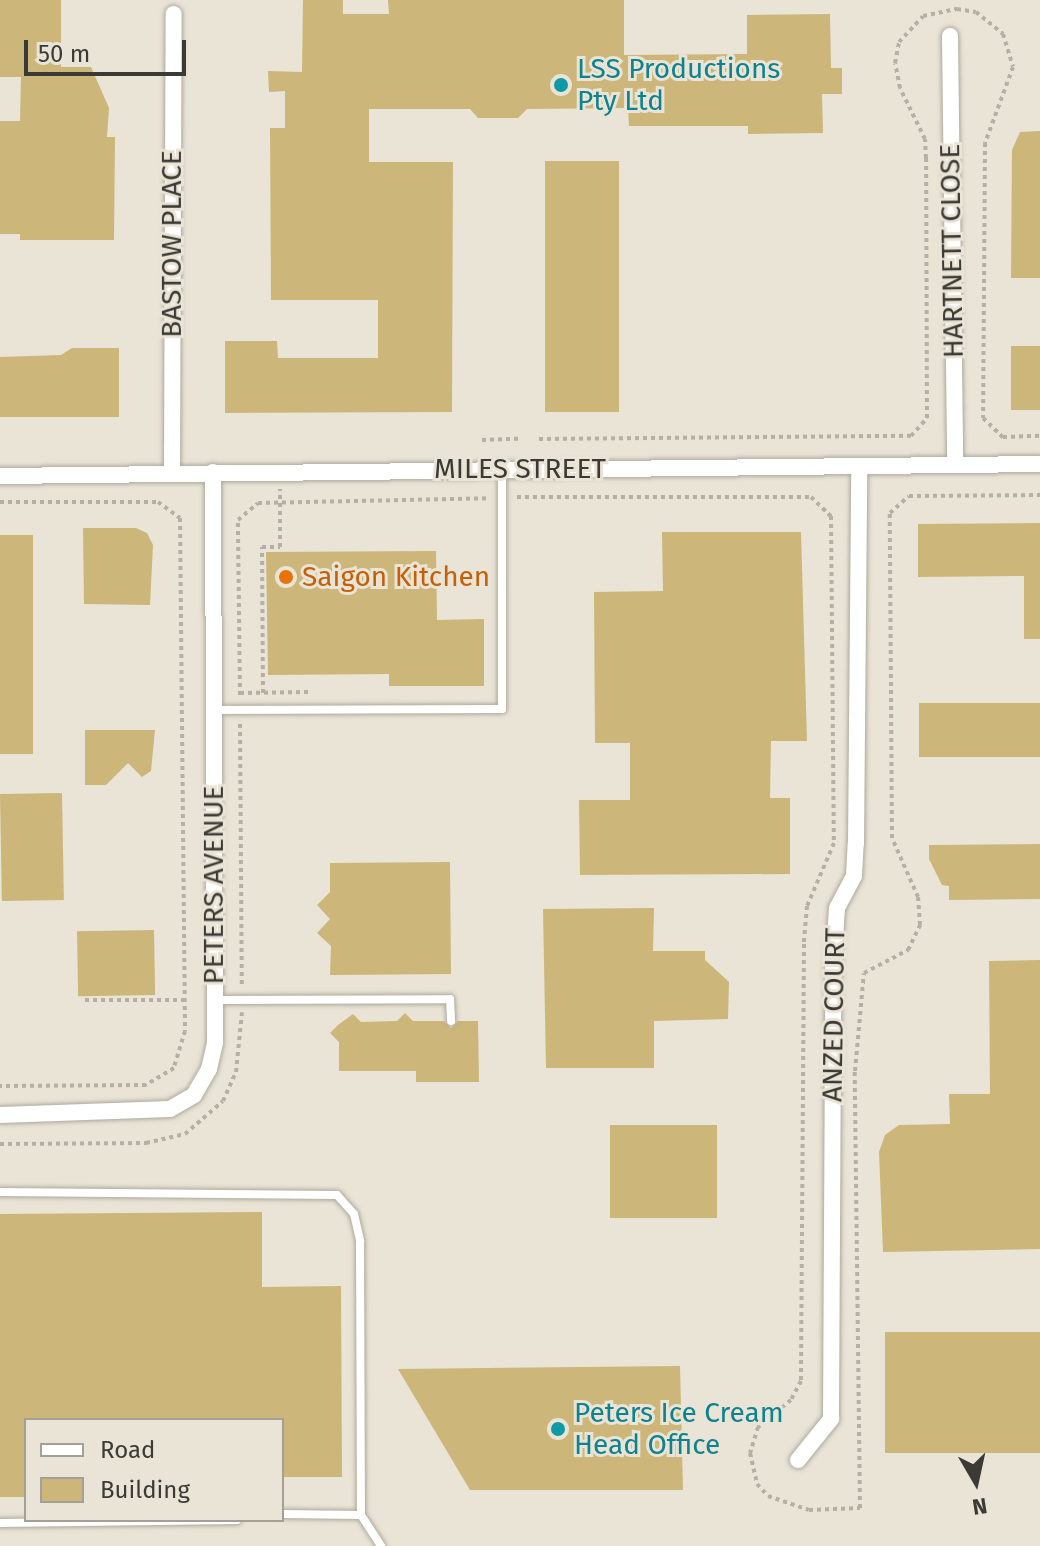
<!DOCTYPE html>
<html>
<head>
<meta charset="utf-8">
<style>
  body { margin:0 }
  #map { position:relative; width:1040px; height:1546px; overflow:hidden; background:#e9e4d6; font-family:"Fira Sans",sans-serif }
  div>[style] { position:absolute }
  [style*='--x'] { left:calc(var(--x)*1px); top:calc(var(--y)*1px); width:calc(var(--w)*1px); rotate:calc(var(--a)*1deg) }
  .building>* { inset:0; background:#ccb67a; transform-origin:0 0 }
  .path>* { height:4px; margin-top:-2px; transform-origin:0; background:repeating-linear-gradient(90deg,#b5b0a5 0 4px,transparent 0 8px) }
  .roads { filter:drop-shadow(0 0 2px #aea99c) drop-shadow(0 0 2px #aea99c) }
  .service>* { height:8px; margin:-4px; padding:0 4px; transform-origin:4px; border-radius:4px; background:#fff }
  .minor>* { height:16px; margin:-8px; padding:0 8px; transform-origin:8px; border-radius:8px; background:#fff }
  .dots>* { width:22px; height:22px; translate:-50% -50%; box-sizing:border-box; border:4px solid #e9e4d6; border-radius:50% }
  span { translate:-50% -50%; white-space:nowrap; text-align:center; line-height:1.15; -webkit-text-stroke:6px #e9e4d6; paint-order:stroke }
  .culture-label { font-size:28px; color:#0d838f }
  .left { translate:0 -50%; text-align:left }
  .street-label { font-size:28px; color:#3c3a35 }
  .food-label { font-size:28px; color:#c56008 }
  .legend { position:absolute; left:24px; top:1418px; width:260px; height:104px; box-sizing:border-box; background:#e9e4d6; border:2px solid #a4a096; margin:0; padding:10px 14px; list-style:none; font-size:24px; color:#3c3a35 }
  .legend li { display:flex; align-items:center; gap:16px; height:40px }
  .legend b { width:40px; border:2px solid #a4a096 }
  .north { position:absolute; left:936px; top:1442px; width:80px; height:80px; -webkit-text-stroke:6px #e9e4d6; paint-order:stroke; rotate:171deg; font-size:22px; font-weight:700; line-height:32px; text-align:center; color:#3c3a35 }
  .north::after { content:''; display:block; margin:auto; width:28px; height:36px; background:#3c3a35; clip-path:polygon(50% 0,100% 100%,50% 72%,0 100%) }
  .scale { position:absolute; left:24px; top:40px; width:162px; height:36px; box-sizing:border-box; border:4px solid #3c3a35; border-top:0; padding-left:10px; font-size:24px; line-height:28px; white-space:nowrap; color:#3c3a35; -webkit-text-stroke:6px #e9e4d6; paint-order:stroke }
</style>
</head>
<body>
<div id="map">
  <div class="building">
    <div style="clip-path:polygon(0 0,61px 0,61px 67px,91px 67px,109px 108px,107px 137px,115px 137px,114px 240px,20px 240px,20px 234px,0 234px,0 121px,20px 121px,21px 77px,0 77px)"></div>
    <div style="clip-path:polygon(303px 0,343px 0,343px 14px,389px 14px,388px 0,624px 0,624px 55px,747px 54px,747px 15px,830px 14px,831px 68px,842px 68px,842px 94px,822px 94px,823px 133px,748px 134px,748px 126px,629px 126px,628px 108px,527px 109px,518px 118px,478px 118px,470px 109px,369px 109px,369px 162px,453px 162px,452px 412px,225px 413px,225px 341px,277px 341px,278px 358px,378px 358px,378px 300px,271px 300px,270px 128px,285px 128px,285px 91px,269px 92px,268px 71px,302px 72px)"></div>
    <div style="clip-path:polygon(1040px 131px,1040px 278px,1011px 278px,1012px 150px,1020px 132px)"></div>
    <div style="left:545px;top:161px;width:74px;height:251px"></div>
    <div style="left:1040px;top:346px;width:64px;height:29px;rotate:90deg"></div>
    <div style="clip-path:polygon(72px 348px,119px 348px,119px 417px,0 417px,0 357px,61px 355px)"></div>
    <div style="clip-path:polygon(1040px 523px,1040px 639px,1024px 639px,1024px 576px,918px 577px,918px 524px)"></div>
    <div style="clip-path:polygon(83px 528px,136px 528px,147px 533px,153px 545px,150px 605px,84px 604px)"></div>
    <div style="clip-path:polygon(662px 532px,801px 532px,807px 741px,771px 741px,770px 798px,790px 798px,790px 874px,580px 875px,579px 800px,630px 800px,630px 743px,595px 743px,594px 592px,663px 591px)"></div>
    <div style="left:0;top:535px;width:33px;height:219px"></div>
    <div style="clip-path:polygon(436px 551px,437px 620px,484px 619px,484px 686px,389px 686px,389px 674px,268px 675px,266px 552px)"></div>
    <div style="left:1040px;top:703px;width:54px;height:121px;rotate:90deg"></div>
    <div style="clip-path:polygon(85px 730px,155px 730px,151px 771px,142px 777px,128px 763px,106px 785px,85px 785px)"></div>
    <div style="left:62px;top:793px;width:107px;height:62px;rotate:89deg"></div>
    <div style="clip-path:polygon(1040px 844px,1040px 899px,949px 900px,949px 886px,942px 885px,929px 859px,929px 845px)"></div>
    <div style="clip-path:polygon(450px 862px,451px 974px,330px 975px,331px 946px,317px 933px,330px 919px,317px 905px,330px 892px,330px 863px)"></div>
    <div style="clip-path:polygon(654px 908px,653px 951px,705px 951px,705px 960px,729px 982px,728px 1019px,654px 1021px,654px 1068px,546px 1068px,543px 909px)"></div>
    <div style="left:154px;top:930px;width:65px;height:77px;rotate:89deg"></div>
    <div style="clip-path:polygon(1040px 960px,1040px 1249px,883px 1252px,879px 1152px,885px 1135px,899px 1125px,950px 1124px,949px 1094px,990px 1094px,989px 961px)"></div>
    <div style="clip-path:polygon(405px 1013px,413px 1021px,444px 1021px,451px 1028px,458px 1021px,478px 1021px,479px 1082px,416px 1082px,416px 1071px,339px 1071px,339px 1042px,330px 1033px,338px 1025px,353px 1014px,361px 1022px,397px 1021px)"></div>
    <div style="left:610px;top:1125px;width:107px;height:93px"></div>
    <div style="clip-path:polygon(262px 1212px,262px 1287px,341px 1286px,342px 1477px,282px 1477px,282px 1420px,26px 1420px,26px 1497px,0 1497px,0 1214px)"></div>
    <div style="left:1040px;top:1332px;width:121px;height:155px;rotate:90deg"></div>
    <div style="clip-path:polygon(680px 1366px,683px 1490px,470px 1490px,398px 1369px)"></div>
  </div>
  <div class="path">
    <div style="--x:539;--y:439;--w:372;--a:-0.5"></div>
    <div style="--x:911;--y:436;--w:24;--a:-48"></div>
    <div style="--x:927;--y:418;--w:260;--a:-90.2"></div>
    <div style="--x:926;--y:158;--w:19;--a:-93"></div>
    <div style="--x:925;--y:139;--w:57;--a:-116.1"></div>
    <div style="--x:900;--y:88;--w:25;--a:-101"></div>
    <div style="--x:895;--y:63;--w:21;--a:-79"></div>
    <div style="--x:899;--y:42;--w:35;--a:-47"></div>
    <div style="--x:923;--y:16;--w:35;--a:-12"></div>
    <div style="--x:957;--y:9;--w:19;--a:9"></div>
    <div style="--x:976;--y:12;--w:35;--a:39"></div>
    <div style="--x:1003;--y:34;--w:34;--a:73"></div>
    <div style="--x:1013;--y:67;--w:81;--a:110.2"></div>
    <div style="--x:985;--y:143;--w:275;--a:90.4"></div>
    <div style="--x:983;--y:418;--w:28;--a:44"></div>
    <div style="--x:1003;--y:437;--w:37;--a:-2"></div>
    <div style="--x:482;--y:440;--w:36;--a:-2"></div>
    <div style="--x:517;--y:497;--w:294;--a:0"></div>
    <div style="--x:811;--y:497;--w:28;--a:44"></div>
    <div style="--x:831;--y:516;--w:327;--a:89.5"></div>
    <div style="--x:834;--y:843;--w:69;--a:113.2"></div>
    <div style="--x:807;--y:906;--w:38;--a:95"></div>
    <div style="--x:804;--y:944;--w:437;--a:90.4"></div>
    <div style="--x:801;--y:1381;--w:21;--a:118"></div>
    <div style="--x:791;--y:1400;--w:43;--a:140.7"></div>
    <div style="--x:758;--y:1427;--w:27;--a:107"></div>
    <div style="--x:750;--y:1453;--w:32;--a:77"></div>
    <div style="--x:757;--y:1484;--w:16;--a:47"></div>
    <div style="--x:768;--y:1496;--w:43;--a:18.9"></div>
    <div style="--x:809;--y:1510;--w:51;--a:-2.2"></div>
    <div style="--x:860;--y:1508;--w:437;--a:-90.7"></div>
    <div style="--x:855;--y:1071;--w:98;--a:-84.8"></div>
    <div style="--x:864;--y:973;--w:50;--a:-27.6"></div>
    <div style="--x:908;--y:950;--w:28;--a:-64"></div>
    <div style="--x:920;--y:925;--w:28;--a:-94"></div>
    <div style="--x:918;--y:897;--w:64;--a:-113.8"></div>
    <div style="--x:892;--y:838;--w:325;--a:-90.4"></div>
    <div style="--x:890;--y:513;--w:25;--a:-42"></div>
    <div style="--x:909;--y:496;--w:131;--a:-0.4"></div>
    <div style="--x:0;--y:502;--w:158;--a:0"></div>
    <div style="--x:158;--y:502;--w:27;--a:36"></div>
    <div style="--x:180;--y:518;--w:513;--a:89.44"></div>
    <div style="--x:185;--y:1031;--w:39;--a:107"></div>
    <div style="--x:174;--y:1068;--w:33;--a:149"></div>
    <div style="--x:146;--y:1085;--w:146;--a:179.6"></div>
    <div style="--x:240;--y:693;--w:68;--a:-0.8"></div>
    <div style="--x:263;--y:693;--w:146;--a:-90.4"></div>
    <div style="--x:262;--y:547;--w:18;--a:0"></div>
    <div style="--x:280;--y:547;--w:58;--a:-90"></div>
    <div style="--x:240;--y:695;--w:175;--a:-90.7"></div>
    <div style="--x:238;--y:520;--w:26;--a:-40"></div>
    <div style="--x:258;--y:503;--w:231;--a:-1.2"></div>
    <div style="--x:240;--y:724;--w:263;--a:89.6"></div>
    <div style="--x:85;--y:1000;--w:99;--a:0"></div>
    <div style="--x:0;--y:1144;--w:146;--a:-0.4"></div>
    <div style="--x:146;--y:1143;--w:40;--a:-13"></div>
    <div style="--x:185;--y:1134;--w:50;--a:-41"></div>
    <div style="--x:223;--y:1101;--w:32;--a:-66"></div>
    <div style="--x:236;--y:1072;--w:60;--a:-84.3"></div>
  </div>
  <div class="roads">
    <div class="service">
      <div style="--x:213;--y:710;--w:289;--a:-0.2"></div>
      <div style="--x:502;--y:709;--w:239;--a:-90"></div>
      <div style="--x:215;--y:1000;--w:235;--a:-0.2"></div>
      <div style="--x:450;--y:999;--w:22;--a:87"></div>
      <div style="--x:0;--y:1192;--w:337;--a:0.5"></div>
      <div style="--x:337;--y:1195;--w:25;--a:48"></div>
      <div style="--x:354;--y:1214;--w:28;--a:77"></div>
      <div style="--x:360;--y:1241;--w:274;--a:89.8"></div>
      <div style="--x:361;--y:1515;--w:37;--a:57"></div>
      <div style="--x:282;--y:1514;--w:79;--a:0.7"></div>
      <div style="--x:0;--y:1523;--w:237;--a:-0.7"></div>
    </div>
    <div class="minor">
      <div style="--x:950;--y:36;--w:429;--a:89.3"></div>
      <div style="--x:172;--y:473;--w:459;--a:-89.8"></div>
      <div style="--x:0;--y:476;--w:1040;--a:-0.66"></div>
      <div style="--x:0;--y:1115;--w:170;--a:-2"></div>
      <div style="--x:170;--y:1109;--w:28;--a:-30"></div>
      <div style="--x:194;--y:1095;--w:30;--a:-60"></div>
      <div style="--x:209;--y:1069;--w:28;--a:-77"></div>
      <div style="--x:215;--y:1042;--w:570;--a:-90.2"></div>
      <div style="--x:798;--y:1460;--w:53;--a:-51.2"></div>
      <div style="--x:831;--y:1419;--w:448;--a:-89.7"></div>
      <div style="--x:833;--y:971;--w:63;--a:-86.4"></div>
      <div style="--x:837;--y:908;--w:36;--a:-62"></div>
      <div style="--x:854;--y:876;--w:33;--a:-87"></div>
      <div style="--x:856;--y:843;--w:376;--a:-89.5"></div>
    </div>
  </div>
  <div class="dots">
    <div style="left:561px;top:85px;background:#0f9aa8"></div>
    <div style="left:286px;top:577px;background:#e8710a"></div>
    <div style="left:558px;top:1429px;background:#0f9aa8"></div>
  </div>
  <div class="culture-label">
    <span class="left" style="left:577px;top:85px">LSS Productions<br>Pty Ltd</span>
    <span class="left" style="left:574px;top:1429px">Peters Ice Cream<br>Head Office</span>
  </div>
  <div class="street-label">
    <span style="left:172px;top:244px;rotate:-90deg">BASTOW PLACE</span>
    <span style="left:952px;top:251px;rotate:-91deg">HARTNETT CLOSE</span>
    <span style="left:520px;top:469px">MILES STREET</span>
    <span style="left:214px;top:885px;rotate:-90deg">PETERS AVENUE</span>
    <span style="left:834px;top:1015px;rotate:-89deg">ANZED COURT</span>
  </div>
  <div class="food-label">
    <span class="left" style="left:302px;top:577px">Saigon Kitchen</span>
  </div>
  <ul class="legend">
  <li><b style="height:10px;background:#fff"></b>Road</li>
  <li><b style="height:22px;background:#ccb67a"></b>Building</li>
  </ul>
  <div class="north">N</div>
  <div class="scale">50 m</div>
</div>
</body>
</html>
